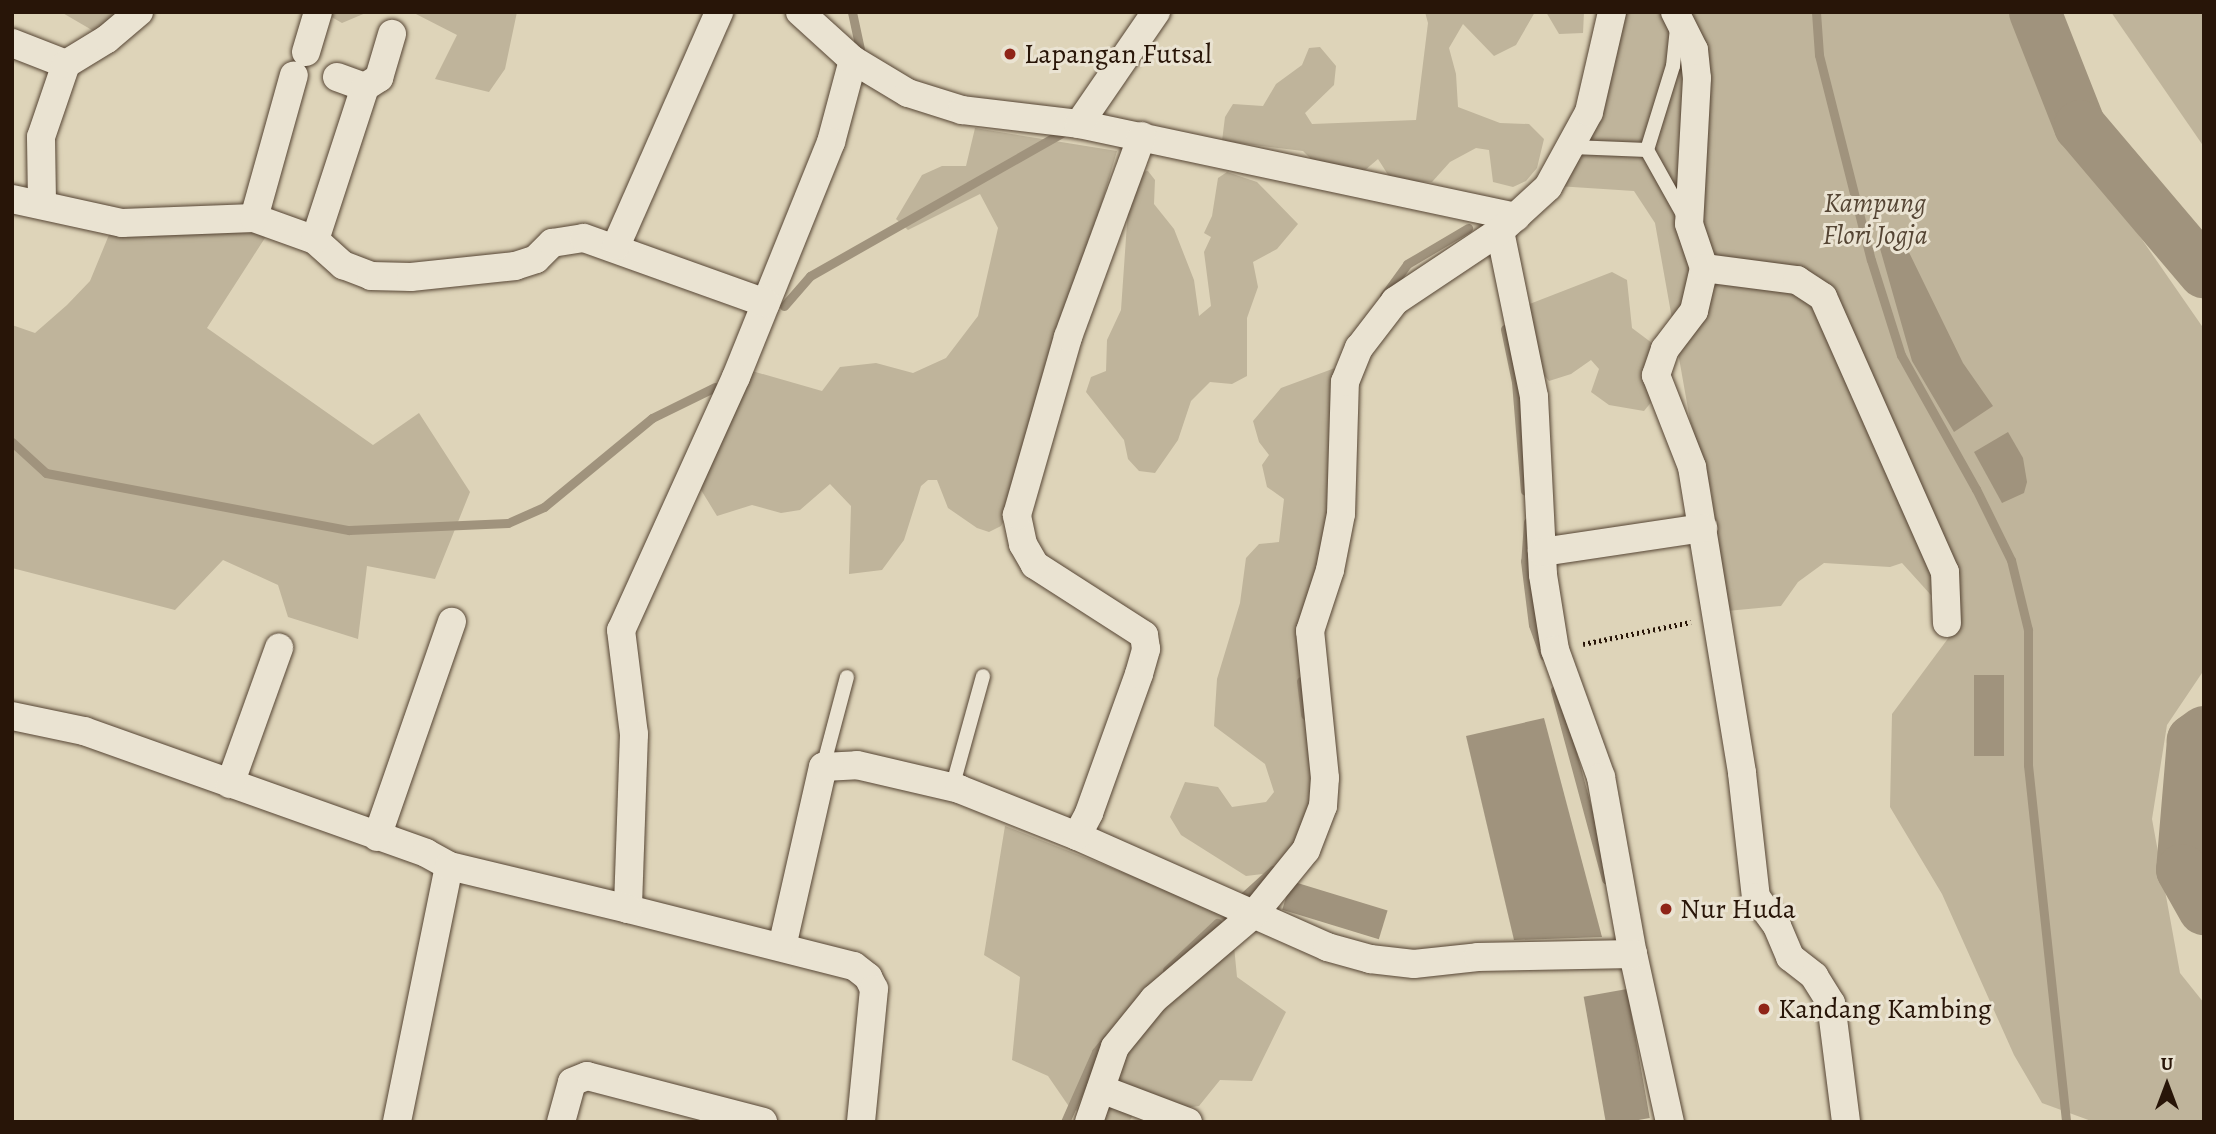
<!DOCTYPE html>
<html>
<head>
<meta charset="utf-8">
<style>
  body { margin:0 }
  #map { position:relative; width:2216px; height:1134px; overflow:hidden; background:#ded4b9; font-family:Alegreya,serif }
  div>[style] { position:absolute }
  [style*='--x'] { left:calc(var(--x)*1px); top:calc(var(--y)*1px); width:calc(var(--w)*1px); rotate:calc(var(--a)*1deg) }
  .green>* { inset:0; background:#bfb49b }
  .water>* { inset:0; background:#a0937d; transform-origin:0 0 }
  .stream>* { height:9px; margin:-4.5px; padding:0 4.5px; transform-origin:4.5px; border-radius:4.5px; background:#a0937d }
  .river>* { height:52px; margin:-26px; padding:0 26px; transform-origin:26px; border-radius:26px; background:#a0937d }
  .path>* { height:4.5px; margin-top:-2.25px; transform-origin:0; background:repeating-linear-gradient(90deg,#281508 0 2px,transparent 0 5.5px) }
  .roads { filter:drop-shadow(0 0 2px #564534) drop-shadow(0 0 2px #564534) }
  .lane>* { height:14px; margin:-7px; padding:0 7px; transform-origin:7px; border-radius:7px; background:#eae3d2 }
  .street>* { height:28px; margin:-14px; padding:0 14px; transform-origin:14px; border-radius:14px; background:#eae3d2 }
  .dots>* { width:19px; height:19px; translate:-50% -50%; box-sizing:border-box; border:4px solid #eae3d2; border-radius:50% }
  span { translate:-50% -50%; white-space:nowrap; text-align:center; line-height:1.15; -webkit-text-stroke:6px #eae3d2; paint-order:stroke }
  .poi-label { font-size:28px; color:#281508 }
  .left { translate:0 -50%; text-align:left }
  .park-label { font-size:28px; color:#554534; font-style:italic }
  .frame { position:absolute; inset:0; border:14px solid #281508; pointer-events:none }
  .north { position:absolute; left:2132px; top:1050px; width:70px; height:70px; -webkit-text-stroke:5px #eae3d2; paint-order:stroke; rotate:0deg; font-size:19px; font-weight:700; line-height:28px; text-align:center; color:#281508 }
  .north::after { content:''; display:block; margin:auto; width:24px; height:32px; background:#281508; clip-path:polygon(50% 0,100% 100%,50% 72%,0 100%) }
</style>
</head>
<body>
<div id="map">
  <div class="green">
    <div style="clip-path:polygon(61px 12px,129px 12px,97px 33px)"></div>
    <div style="clip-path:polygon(323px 12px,368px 12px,342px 23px)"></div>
    <div style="clip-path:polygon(412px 12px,517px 12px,505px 69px,489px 92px,435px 79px,457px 35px)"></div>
    <div style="clip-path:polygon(1425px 12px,1535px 12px,1516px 45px,1494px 56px,1463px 24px,1449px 48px,1456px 74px,1458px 107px,1500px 123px,1529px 124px,1544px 139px,1537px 168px,1526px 181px,1513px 187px,1493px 182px,1489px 150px,1476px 148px,1450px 162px,1432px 182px,1392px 181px,1378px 159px,1357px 177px,1319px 167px,1303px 151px,1222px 141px,1225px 117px,1233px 104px,1263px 106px,1276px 84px,1302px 65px,1309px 48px,1320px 47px,1336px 66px,1334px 85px,1305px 113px,1312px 124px,1416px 120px,1428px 23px)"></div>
    <div style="clip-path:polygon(1546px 12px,1584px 12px,1583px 33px,1559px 34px)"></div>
    <div style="clip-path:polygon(1621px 12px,2013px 12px,2055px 114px,2204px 329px,2204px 670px,2167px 725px,2152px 819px,2180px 973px,2204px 1003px,2204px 1122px,2094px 1122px,2042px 1103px,2014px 1055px,1942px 894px,1890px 807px,1892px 714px,1958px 625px,1902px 563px,1890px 567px,1824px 563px,1798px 582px,1781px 606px,1727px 611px,1711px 490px,1690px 420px,1655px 223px,1634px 191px,1557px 186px)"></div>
    <div style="clip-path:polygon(2111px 12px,2204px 12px,2204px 147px)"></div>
    <div style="clip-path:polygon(975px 128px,1117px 151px,1015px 501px,1001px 526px,989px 532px,977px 528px,948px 508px,937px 480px,928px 480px,921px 486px,904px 540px,882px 570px,849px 574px,851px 506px,830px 484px,800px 510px,781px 513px,752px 505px,717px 516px,698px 485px,752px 371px,822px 391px,840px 367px,876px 363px,913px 373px,946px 358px,978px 316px,998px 228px,980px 194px,908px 230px,896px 219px,922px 175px,942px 166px,966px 166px)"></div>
    <div style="clip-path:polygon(1148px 171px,1155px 180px,1154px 204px,1174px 229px,1194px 280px,1199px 316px,1211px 306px,1204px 252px,1211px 237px,1204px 233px,1212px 216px,1218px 178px,1227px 172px,1257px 182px,1298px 224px,1277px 249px,1253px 262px,1258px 287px,1247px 318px,1247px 376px,1232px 384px,1210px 382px,1191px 401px,1178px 440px,1155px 473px,1139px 471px,1128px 459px,1124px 440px,1086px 392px,1091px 377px,1106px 371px,1107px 340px,1121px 310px,1128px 209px,1142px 172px)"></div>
    <div style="clip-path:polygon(113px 225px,272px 227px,207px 328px,373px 445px,419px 413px,470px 492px,435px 579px,367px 566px,358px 639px,288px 617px,278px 585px,223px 560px,175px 610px,12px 568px,12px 325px,35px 333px,67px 305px,90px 281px)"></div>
    <div style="clip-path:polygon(1612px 272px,1627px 280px,1632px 328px,1656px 346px,1657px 395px,1644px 411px,1609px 405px,1591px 392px,1599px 369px,1591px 360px,1571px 374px,1549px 381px,1537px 367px,1527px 305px)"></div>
    <div style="clip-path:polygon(1335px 368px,1329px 538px,1298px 626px,1315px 791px,1305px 833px,1271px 873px,1246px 876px,1181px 835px,1170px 817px,1185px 782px,1218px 787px,1232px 807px,1266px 802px,1274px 792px,1265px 764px,1214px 726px,1217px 679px,1240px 603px,1246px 558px,1259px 544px,1279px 542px,1284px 499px,1267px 487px,1262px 465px,1269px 455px,1259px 442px,1253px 421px,1281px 388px)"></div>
    <div style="clip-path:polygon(1005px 826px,1231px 915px,1237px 977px,1286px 1012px,1252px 1081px,1220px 1080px,1199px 1106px,1133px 1115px,1129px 1122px,1106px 1122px,1070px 1108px,1048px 1076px,1012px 1060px,1020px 977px,984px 955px)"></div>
  </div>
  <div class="water">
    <div style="clip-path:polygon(1902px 238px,1963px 363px,1993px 406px,1954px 432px,1912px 361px,1879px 245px)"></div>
    <div style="clip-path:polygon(2008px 432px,2023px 458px,2027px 482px,2024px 493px,2002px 503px,1974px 452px)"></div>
    <div style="left:1974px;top:675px;width:30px;height:81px"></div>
    <div style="clip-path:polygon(1544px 718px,1602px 937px,1514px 940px,1466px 736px)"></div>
    <div style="left:1291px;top:881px;width:101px;height:30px;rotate:17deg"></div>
    <div style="left:1627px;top:989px;width:131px;height:44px;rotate:80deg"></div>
  </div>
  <div class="stream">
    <div style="--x:852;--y:12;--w:43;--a:77.9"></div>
    <div style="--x:1816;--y:12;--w:43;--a:86"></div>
    <div style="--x:1819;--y:55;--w:211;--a:75.8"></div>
    <div style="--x:1871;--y:260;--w:100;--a:72.5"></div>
    <div style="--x:1901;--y:355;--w:154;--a:60.8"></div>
    <div style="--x:1976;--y:489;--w:79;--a:63.8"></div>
    <div style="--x:2011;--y:560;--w:72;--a:76.3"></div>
    <div style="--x:2028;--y:630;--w:135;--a:90"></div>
    <div style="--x:2028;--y:765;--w:359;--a:83.9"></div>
    <div style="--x:1384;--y:296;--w:39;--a:-54"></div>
    <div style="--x:1407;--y:264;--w:71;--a:-30.5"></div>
    <div style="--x:784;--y:306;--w:40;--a:-49"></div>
    <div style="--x:810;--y:276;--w:290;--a:-29.6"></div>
    <div style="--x:1505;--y:329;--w:54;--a:78.3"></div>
    <div style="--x:1516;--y:382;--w:109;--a:85.3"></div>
    <div style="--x:12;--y:442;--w:46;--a:42.4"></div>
    <div style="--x:46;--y:473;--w:308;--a:10.7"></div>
    <div style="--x:349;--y:530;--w:159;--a:-2.5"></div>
    <div style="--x:508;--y:523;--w:39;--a:-24"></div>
    <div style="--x:544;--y:507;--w:140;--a:-39.5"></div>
    <div style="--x:652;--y:418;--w:70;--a:-26.2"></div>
    <div style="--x:1528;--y:522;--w:39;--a:94"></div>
    <div style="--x:1525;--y:561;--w:64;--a:82.9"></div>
    <div style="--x:1533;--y:625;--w:33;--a:70"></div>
    <div style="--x:1301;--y:681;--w:34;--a:83"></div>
    <div style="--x:1555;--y:690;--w:196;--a:74.9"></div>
    <div style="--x:1242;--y:898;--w:42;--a:-42.1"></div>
    <div style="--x:1167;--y:970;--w:69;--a:-43.2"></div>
    <div style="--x:1065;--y:1122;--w:77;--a:-66.1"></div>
    <div style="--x:1096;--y:1052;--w:17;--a:-50"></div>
  </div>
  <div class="river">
    <div style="--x:2035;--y:12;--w:123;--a:68.5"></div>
    <div style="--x:2080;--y:126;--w:192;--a:49.7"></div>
    <div style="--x:2204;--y:732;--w:14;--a:144"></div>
    <div style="--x:2193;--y:740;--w:130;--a:94.8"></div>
    <div style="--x:2182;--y:870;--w:45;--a:60.6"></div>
  </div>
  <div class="path">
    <div style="--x:1583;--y:644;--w:110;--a:-11.5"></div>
  </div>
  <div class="roads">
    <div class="lane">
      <div style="--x:1572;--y:147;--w:75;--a:2.3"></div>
      <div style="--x:1647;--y:150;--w:78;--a:60.8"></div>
      <div style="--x:1647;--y:150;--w:88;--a:-72.8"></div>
      <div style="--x:1673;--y:66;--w:39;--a:-84"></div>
      <div style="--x:823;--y:767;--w:93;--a:-75.1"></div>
      <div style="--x:952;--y:788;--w:116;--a:-74.5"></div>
    </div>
    <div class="street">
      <div style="--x:800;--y:12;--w:72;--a:42.2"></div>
      <div style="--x:853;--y:60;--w:85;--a:105"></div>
      <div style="--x:831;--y:142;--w:253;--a:112"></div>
      <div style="--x:736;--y:377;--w:278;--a:114.4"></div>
      <div style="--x:621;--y:630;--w:105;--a:82.9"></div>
      <div style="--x:634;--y:734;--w:175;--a:92"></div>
      <div style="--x:628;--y:909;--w:233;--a:14.2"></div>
      <div style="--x:854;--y:966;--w:18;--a:38"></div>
      <div style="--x:868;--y:977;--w:13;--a:63"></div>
      <div style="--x:874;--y:989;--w:134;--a:95.6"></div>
      <div style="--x:1675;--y:12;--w:42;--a:63.4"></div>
      <div style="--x:1694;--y:50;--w:28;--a:84"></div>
      <div style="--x:1697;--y:78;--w:146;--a:93.1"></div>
      <div style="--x:1689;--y:224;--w:46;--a:71.2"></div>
      <div style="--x:1704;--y:268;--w:44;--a:103.1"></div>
      <div style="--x:1694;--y:311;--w:48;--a:127.3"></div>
      <div style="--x:1665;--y:349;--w:28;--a:109"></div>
      <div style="--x:1656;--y:375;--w:99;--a:68.6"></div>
      <div style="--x:1692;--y:467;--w:310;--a:80.7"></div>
      <div style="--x:1742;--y:773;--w:125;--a:83.6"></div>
      <div style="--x:1756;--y:897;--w:36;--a:54"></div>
      <div style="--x:1777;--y:926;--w:34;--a:67"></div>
      <div style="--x:1790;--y:957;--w:31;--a:38"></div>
      <div style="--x:1814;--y:976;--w:32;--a:58"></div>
      <div style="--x:1831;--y:1003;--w:120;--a:82.8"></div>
      <div style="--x:12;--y:43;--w:58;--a:21.3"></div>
      <div style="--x:306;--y:52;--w:42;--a:-73.3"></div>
      <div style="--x:853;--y:60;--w:64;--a:31"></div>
      <div style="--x:908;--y:93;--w:57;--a:17.5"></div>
      <div style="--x:962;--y:110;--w:118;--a:6.8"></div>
      <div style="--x:1079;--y:124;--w:447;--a:12"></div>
      <div style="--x:337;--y:77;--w:30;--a:20"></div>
      <div style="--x:1079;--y:124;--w:136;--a:-55.5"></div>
      <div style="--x:12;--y:199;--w:113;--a:12.3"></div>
      <div style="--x:122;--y:223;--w:132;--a:-2.2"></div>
      <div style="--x:254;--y:218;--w:65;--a:19.8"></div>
      <div style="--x:315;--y:240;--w:38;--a:42"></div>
      <div style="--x:343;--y:265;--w:30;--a:21"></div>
      <div style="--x:371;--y:276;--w:40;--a:1.4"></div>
      <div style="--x:411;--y:277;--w:105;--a:-6"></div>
      <div style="--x:515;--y:266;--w:22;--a:-18"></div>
      <div style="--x:536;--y:259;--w:23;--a:-45"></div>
      <div style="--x:552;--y:243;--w:32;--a:-9"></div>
      <div style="--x:584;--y:238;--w:193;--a:19.7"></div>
      <div style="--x:42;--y:202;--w:65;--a:-90.9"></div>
      <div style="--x:41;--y:137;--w:77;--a:-71.1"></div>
      <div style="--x:66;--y:64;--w:48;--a:-31.4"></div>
      <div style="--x:107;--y:39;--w:42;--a:-40.2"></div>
      <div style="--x:254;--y:218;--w:148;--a:-74.4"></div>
      <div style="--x:1500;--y:231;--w:169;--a:78.4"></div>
      <div style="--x:1534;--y:397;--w:178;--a:87.1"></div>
      <div style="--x:1543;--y:575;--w:76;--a:80.9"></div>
      <div style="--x:1555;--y:650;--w:135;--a:70.1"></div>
      <div style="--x:1601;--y:777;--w:180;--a:79.8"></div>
      <div style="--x:1633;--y:954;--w:172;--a:77.6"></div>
      <div style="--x:315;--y:240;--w:161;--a:-71.9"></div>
      <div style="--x:365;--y:87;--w:17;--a:-33"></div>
      <div style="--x:379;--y:78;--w:46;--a:-73.5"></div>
      <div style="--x:616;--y:246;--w:256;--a:-66.2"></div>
      <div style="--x:1704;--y:268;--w:94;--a:7.4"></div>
      <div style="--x:1797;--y:280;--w:31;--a:33"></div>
      <div style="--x:1823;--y:297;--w:301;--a:66.1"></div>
      <div style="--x:1945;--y:572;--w:51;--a:87.8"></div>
      <div style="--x:1542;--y:552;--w:163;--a:-8.5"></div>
      <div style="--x:12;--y:716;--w:74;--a:11.8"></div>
      <div style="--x:84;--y:731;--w:363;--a:19.6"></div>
      <div style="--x:426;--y:853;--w:26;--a:29"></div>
      <div style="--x:449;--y:866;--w:261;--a:101.5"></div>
      <div style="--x:230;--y:784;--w:145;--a:-70.2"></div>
      <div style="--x:1077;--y:836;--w:274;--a:23.9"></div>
      <div style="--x:1327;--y:947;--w:45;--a:15.6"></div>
      <div style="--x:1370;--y:959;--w:44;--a:6.5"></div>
      <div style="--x:1414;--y:964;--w:64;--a:-6.2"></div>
      <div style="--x:1478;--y:957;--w:155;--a:-1.1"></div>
      <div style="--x:377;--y:837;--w:228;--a:-70.8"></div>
      <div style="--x:449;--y:866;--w:184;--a:13.5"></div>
      <div style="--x:782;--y:947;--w:185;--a:-77.2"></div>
      <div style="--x:823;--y:767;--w:34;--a:-3"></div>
      <div style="--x:857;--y:765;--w:105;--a:13.2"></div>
      <div style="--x:959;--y:789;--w:127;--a:21.7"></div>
      <div style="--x:1077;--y:836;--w:26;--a:-62"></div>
      <div style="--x:1089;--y:813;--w:148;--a:-70.2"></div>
      <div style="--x:1139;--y:674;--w:26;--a:-74"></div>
      <div style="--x:1146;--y:649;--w:14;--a:-98"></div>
      <div style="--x:1144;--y:635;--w:130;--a:-147.3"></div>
      <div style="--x:1035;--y:565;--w:24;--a:-120"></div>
      <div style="--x:1023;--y:544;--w:30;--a:-102"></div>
      <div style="--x:1017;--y:515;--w:185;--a:-74"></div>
      <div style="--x:1068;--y:337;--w:214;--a:-69.8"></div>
      <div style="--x:1101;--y:1089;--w:93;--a:20.8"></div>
      <div style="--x:561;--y:1122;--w:41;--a:-74.6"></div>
      <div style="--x:572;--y:1082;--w:16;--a:-22"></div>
      <div style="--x:587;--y:1076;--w:182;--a:14.6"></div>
      <div style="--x:1089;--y:1122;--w:79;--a:-70.9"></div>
      <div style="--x:1115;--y:1047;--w:62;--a:-50.9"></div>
      <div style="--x:1154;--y:999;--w:131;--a:-40.4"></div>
      <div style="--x:1254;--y:914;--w:82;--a:-50.9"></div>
      <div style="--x:1306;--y:850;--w:47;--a:-68.9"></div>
      <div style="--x:1323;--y:806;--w:28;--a:-86"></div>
      <div style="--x:1325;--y:778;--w:148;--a:-95.8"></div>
      <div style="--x:1310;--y:631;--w:64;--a:-71.8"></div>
      <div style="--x:1330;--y:570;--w:57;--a:-78.9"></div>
      <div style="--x:1341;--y:514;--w:132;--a:-88.3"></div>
      <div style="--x:1345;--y:382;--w:37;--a:-68"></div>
      <div style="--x:1359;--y:348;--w:59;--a:-52.5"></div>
      <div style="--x:1395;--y:301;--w:126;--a:-33.7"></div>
      <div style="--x:1500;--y:231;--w:65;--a:-42.5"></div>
      <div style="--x:1548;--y:187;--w:85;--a:-61.3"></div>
      <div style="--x:1589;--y:112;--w:103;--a:-77"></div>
    </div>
  </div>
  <div class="dots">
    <div style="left:1010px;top:54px;background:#8f2418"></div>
    <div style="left:1666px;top:909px;background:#8f2418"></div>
    <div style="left:1764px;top:1009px;background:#8f2418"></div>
  </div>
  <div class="poi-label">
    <span class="left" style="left:1024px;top:54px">Lapangan Futsal</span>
    <span class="left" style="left:1680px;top:909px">Nur Huda</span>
    <span class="left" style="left:1778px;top:1009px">Kandang Kambing</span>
  </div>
  <div class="park-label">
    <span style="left:1875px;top:219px">Kampung<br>Flori Jogja</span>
  </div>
  <div class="frame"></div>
  <div class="north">U</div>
</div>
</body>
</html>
